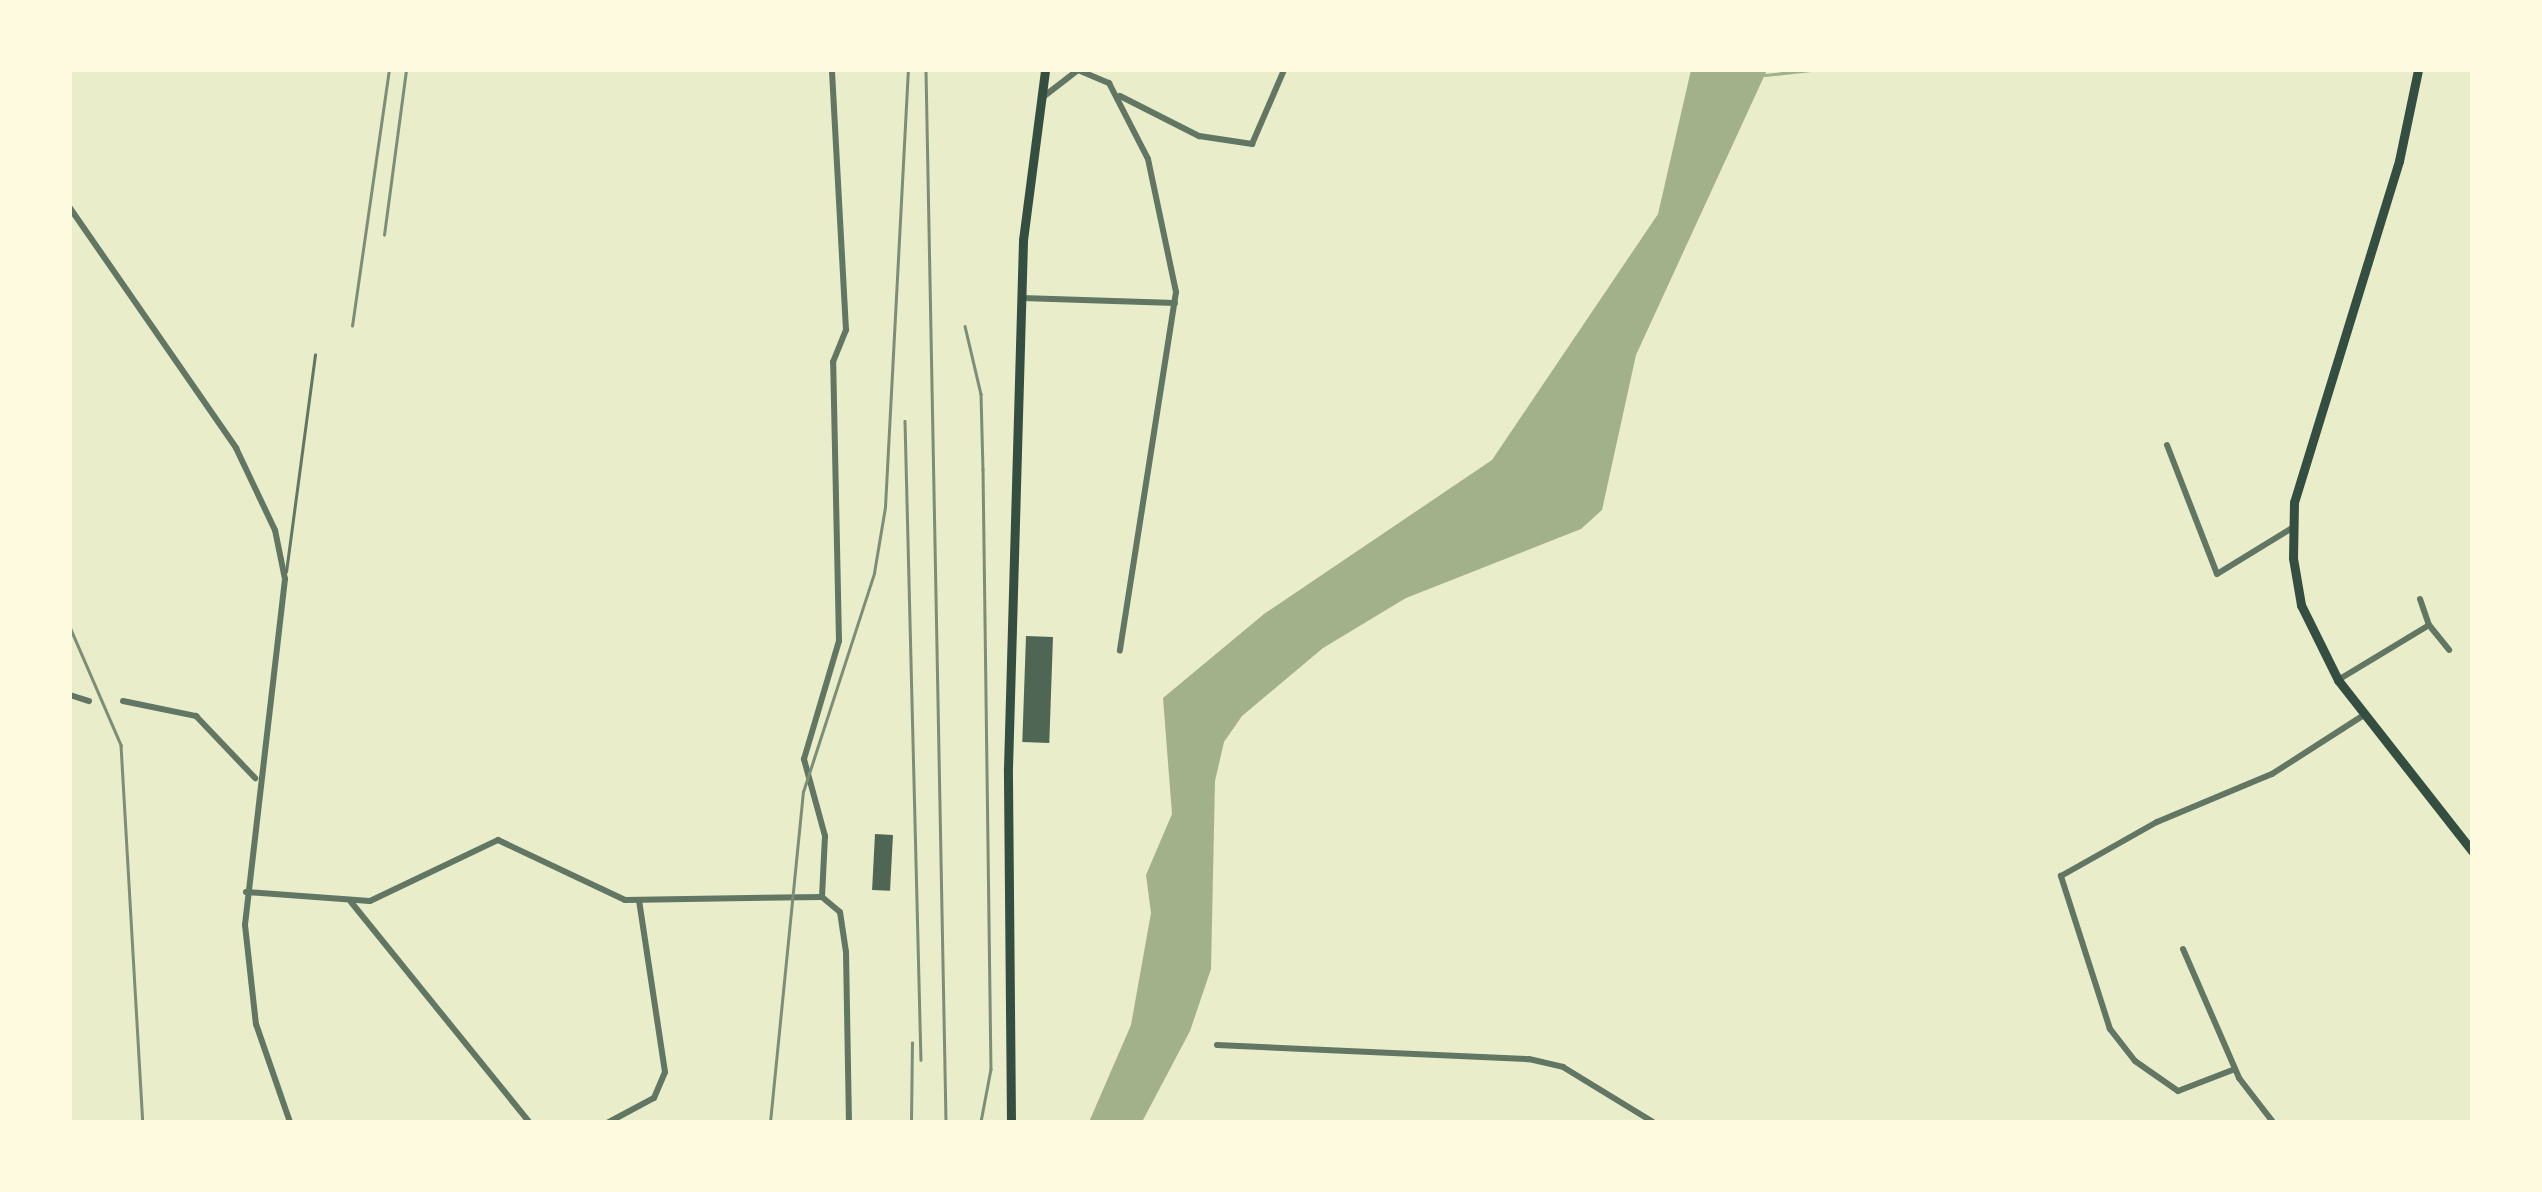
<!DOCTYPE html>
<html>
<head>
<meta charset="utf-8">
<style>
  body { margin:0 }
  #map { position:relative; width:2542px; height:1192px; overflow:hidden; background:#e9edc9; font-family:Overpass,sans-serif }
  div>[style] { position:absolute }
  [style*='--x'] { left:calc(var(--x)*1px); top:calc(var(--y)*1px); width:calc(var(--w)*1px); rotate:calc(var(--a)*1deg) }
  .water>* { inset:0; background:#a3b18a }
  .stream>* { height:2.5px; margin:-1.25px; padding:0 1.25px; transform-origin:1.25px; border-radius:1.25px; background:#a3b18a }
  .building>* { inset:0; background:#4f6655; transform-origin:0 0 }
  .service>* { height:2.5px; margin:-1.25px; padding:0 1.25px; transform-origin:1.25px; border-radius:1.25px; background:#617663 }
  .minor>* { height:6px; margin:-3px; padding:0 3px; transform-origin:3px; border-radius:3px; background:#617663 }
  .secondary>* { height:9px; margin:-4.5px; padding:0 4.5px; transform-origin:4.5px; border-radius:4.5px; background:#344e41 }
  .rail>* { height:2.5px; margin:-1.25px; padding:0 1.25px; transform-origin:1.25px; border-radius:1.25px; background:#7c8e77 }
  span { translate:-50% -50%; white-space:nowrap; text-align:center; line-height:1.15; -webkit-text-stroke:8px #fefae0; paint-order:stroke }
  .frame { position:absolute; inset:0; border:72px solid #fefae0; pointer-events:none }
</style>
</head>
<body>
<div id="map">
  <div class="water">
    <div style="clip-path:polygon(1691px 70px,1767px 70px,1636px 355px,1602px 510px,1581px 529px,1406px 598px,1323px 648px,1242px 716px,1224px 742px,1215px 781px,1211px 969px,1190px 1031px,1142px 1122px,1089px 1122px,1131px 1025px,1151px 913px,1146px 875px,1172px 814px,1163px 698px,1264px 614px,1492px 460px,1658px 214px)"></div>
  </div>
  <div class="stream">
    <div style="--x:1765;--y:75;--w:46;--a:-6.2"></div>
  </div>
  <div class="building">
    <div style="left:1026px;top:636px;width:27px;height:106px;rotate:2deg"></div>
    <div style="left:875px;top:834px;width:18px;height:56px;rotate:3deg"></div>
  </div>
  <div class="service">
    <div style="--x:286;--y:572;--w:219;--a:-82.4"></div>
  </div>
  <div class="minor">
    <div style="--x:1078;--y:70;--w:34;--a:23"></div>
    <div style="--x:1109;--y:83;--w:85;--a:62.8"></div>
    <div style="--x:1148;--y:159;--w:136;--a:78.1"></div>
    <div style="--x:1176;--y:292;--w:363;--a:98.9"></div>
    <div style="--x:1120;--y:96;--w:89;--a:26.9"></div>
    <div style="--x:1199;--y:136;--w:54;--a:8.6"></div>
    <div style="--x:1252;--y:144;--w:81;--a:-66.6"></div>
    <div style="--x:1043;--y:97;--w:44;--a:-37.6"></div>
    <div style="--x:70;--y:208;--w:292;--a:55.3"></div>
    <div style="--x:236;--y:448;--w:91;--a:64.6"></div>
    <div style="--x:275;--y:530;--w:50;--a:78.5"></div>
    <div style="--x:285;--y:579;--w:348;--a:96.6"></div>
    <div style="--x:245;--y:925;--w:100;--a:83.7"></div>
    <div style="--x:256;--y:1024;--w:104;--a:70.9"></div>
    <div style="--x:1022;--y:298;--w:153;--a:1.9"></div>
    <div style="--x:2167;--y:445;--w:138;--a:68.8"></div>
    <div style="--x:2217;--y:574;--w:88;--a:-31.5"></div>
    <div style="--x:2420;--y:599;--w:28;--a:71"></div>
    <div style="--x:2338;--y:680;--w:106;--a:-31.1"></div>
    <div style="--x:2429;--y:625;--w:32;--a:51"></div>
    <div style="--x:70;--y:695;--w:20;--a:18"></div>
    <div style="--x:123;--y:701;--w:75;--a:11.6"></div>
    <div style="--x:196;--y:716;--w:86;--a:46.4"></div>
    <div style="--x:246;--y:892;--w:124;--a:4.2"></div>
    <div style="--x:370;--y:901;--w:142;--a:-25.5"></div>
    <div style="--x:498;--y:840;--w:140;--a:25.3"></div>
    <div style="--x:625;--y:900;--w:197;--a:-0.9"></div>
    <div style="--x:822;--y:897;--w:23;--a:40"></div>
    <div style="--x:840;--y:912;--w:40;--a:81.5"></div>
    <div style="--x:846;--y:952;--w:170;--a:89"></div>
    <div style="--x:822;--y:897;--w:61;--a:-87.2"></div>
    <div style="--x:825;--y:836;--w:80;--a:-105.3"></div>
    <div style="--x:804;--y:759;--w:123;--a:-73.5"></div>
    <div style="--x:839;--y:641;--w:279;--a:-91.2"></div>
    <div style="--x:833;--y:362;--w:35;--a:-68"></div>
    <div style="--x:846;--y:330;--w:260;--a:-93.1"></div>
    <div style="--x:351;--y:902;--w:283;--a:51"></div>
    <div style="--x:2183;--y:949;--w:141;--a:66.5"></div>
    <div style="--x:2239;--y:1078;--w:56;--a:52.3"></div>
    <div style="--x:1217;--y:1045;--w:312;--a:2.6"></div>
    <div style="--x:1529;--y:1059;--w:35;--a:13"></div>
    <div style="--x:1563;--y:1067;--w:105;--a:31.4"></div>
    <div style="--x:2235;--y:1069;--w:61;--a:158.9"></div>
    <div style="--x:2178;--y:1091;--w:52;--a:-145.1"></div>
    <div style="--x:2135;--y:1061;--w:41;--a:-128"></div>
    <div style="--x:2110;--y:1029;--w:161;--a:-107.8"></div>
    <div style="--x:2061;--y:876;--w:110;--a:-29.4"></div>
    <div style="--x:2157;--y:822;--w:125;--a:-22.7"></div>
    <div style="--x:2272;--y:774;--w:109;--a:-32.7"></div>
    <div style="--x:609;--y:1122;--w:51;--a:-28.1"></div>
    <div style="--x:654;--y:1098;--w:28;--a:-67"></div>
    <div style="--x:665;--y:1072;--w:174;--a:-98.6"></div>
  </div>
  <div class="secondary">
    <div style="--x:2418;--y:70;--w:93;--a:101.8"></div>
    <div style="--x:2399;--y:161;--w:357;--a:107.1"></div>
    <div style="--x:2294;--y:502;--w:56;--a:91"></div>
    <div style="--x:2293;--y:558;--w:48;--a:80.3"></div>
    <div style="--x:2301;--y:605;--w:84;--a:63.7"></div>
    <div style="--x:2338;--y:680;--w:217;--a:51.9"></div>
    <div style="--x:1011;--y:1122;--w:354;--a:-90.5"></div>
    <div style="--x:1008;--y:768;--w:528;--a:-88.37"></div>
    <div style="--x:1023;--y:240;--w:171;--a:-82.6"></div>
  </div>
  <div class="rail">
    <div style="--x:926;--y:70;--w:1052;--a:88.91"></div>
    <div style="--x:384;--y:235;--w:166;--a:-82.4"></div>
    <div style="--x:352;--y:326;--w:259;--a:-81.8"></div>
    <div style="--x:965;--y:326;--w:70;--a:76.8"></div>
    <div style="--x:981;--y:394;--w:75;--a:88.5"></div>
    <div style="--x:983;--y:469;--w:600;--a:89.24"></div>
    <div style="--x:991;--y:1069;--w:54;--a:100.7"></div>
    <div style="--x:905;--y:421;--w:639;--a:88.57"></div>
    <div style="--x:70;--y:627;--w:129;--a:66.6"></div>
    <div style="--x:121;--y:745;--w:378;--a:86.7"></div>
    <div style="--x:770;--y:1122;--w:332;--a:-84.3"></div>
    <div style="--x:803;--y:792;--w:230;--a:-72"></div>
    <div style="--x:874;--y:573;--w:67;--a:-80.5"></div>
    <div style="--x:885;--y:507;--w:438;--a:-87"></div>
    <div style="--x:911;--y:1122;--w:79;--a:-89.3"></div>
  </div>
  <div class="frame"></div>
</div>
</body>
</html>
